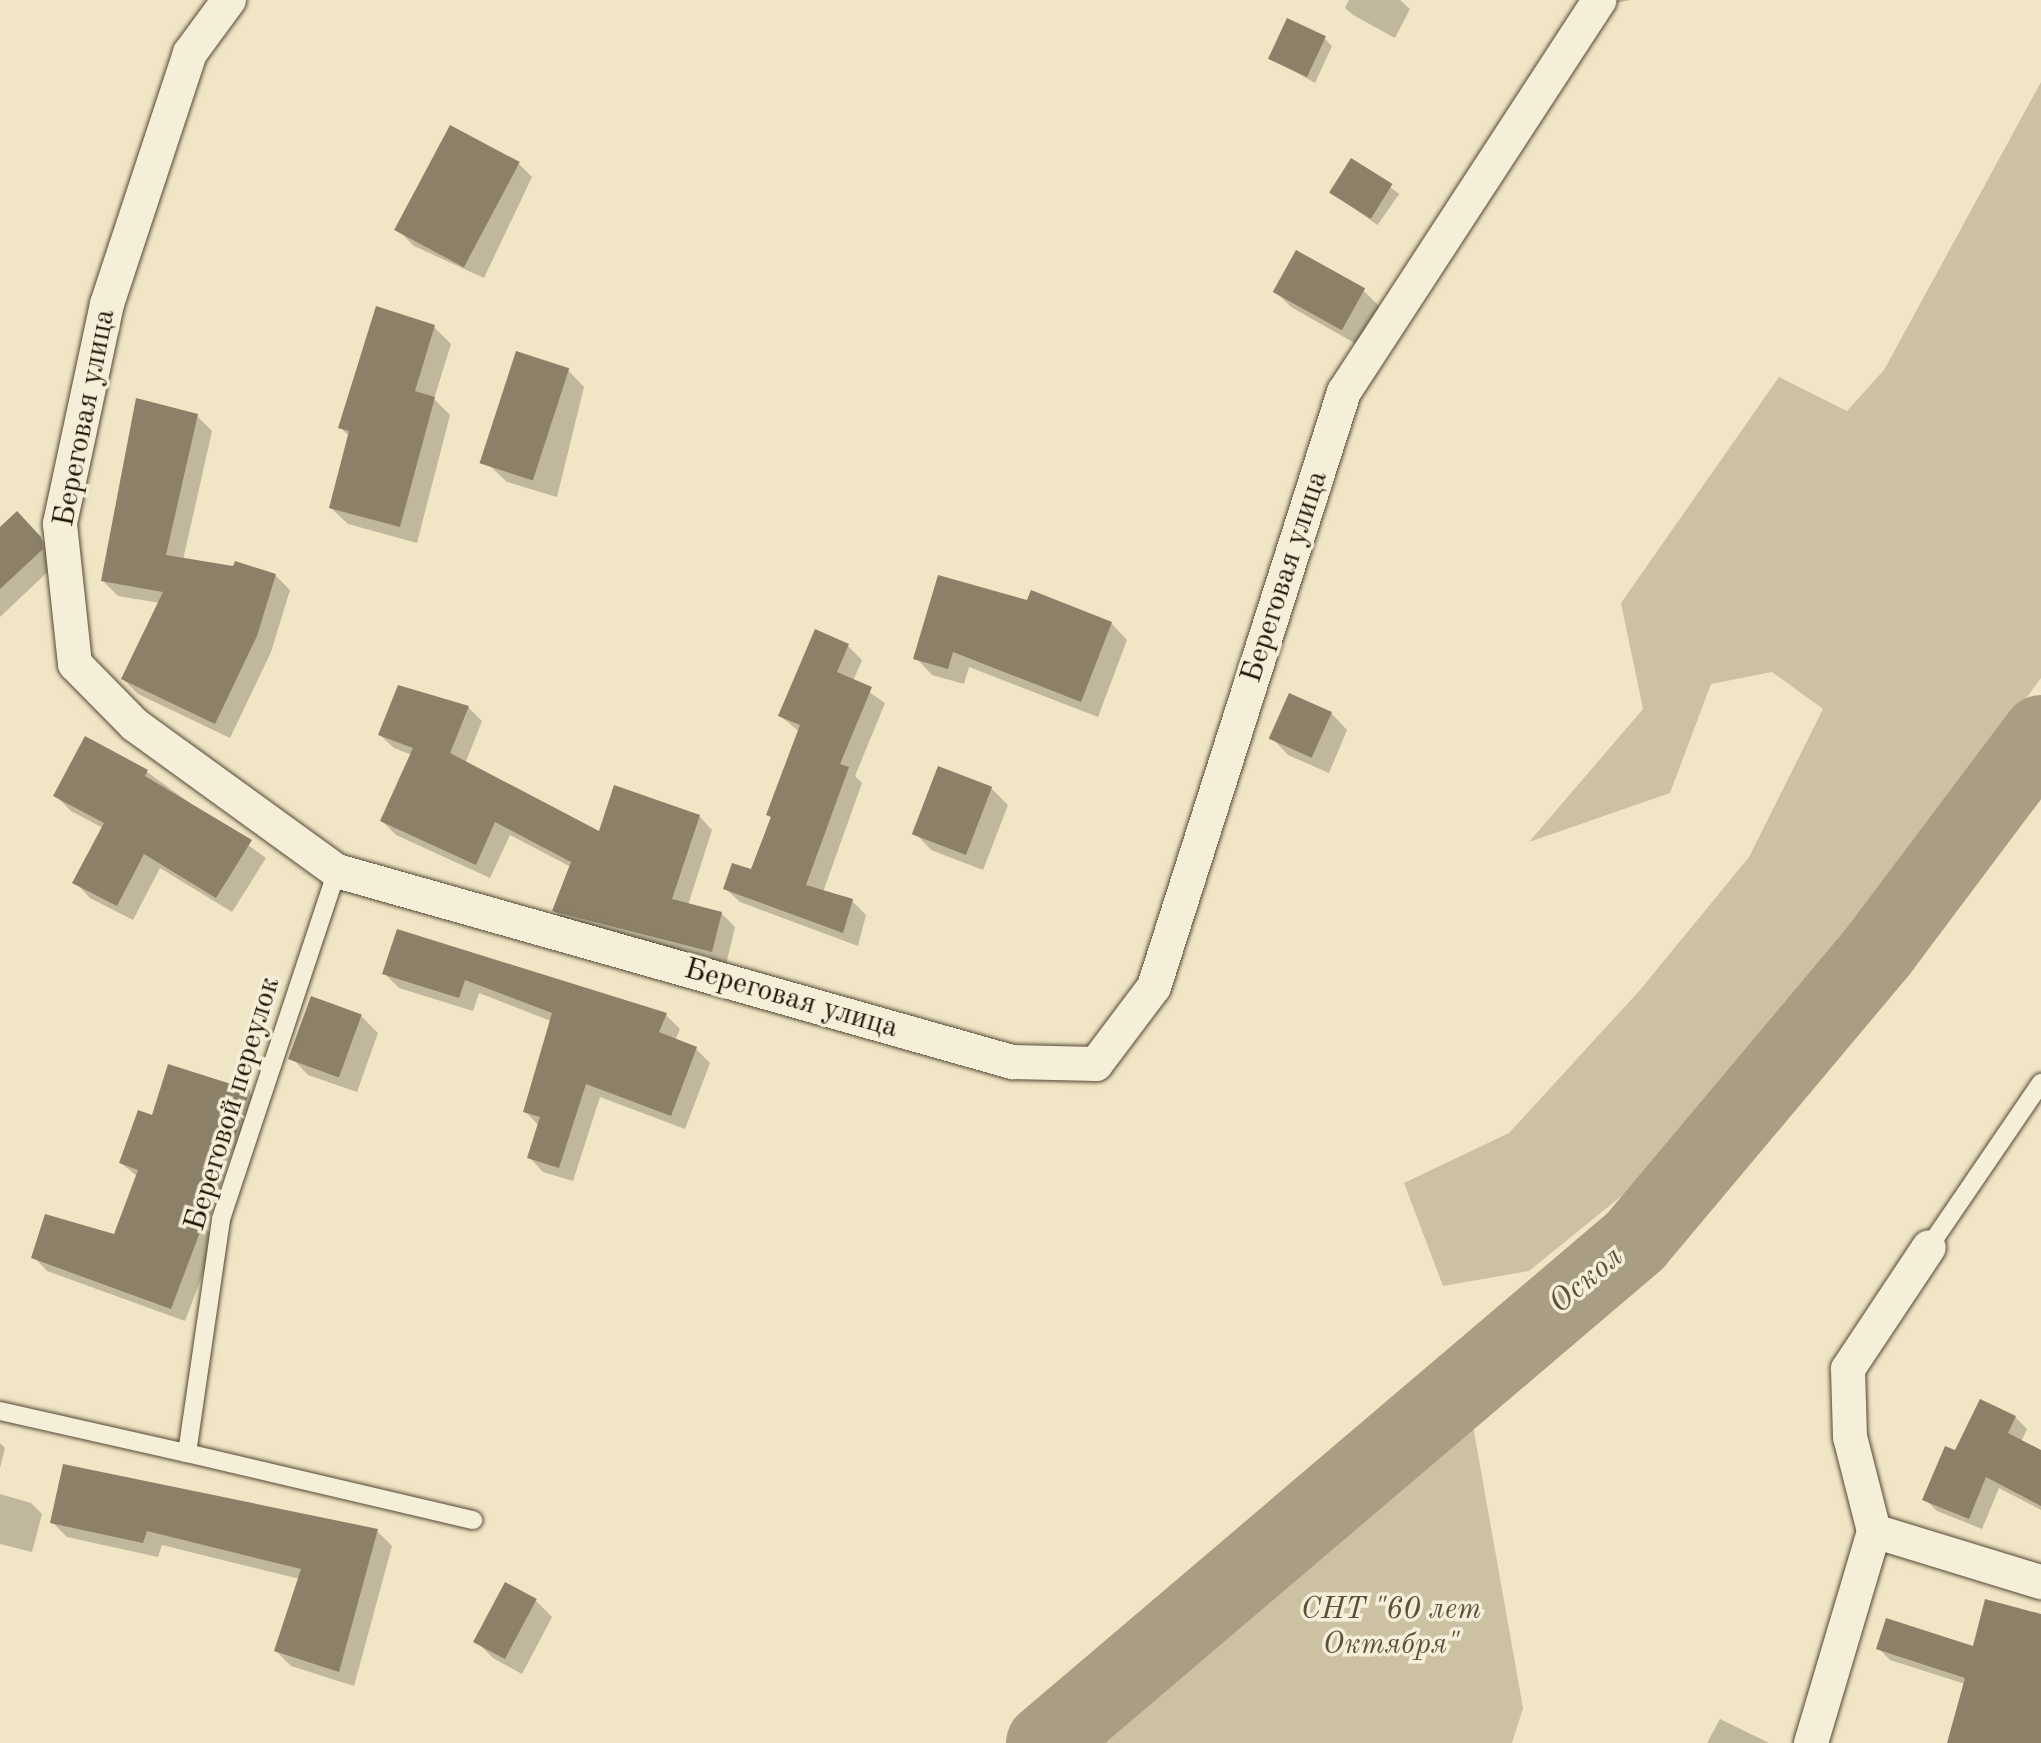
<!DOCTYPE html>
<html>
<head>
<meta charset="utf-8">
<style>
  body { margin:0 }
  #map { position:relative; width:2041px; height:1743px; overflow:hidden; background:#f0e5c5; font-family:"Old Standard TT",serif }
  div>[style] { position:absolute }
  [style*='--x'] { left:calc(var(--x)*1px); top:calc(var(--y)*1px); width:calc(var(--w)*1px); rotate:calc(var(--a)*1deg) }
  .green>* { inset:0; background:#cdc1a4 }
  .shadow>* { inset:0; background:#0003; transform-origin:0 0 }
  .river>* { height:78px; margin:-39px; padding:0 39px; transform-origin:39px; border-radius:39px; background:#a99e83 }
  .building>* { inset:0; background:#8c8068; transform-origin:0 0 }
  .roads { filter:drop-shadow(0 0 2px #544834) drop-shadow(0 0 2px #544834) }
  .service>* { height:18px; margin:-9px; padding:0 9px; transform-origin:9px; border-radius:9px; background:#f5eed9 }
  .minor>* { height:34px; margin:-17px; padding:0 17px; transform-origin:17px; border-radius:17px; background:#f5eed9 }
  span { translate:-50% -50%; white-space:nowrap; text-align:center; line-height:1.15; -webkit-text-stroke:7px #f5eed9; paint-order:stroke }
  .street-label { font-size:30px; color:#201303 }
  .park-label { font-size:30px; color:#5d503b; font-style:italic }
  .water-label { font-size:32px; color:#5e523d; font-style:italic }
</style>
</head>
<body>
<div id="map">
  <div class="green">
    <div style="clip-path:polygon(2041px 82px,2041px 678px,1861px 925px,1624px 1194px,1529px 1271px,1443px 1286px,1404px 1183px,1509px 1133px,1640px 990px,1749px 857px,1823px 709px,1772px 672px,1711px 684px,1670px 793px,1529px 842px,1643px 709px,1621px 603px,1779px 377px,1847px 411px,1884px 370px)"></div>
    <div style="clip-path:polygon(1470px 1409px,1523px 1708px,1512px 1743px,1068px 1743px)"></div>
  </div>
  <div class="shadow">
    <div style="clip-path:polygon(1349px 0,1400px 0,1410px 9px,1395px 38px,1353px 15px,1345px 8px)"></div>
    <div style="clip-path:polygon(1600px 0,1630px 0,1609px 5px)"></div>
    <div style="clip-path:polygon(1324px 38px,1332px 46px,1315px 83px,1271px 58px)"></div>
    <div style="left:1351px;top:160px;width:59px;height:38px;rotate:35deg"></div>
    <div style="clip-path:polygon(519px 164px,532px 177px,484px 278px,414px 246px,401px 233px)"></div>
    <div style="clip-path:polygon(1363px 290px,1380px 307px,1358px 345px,1291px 307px,1275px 291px)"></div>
    <div style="clip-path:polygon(434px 327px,451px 344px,434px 399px,450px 415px,417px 543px,348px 524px,331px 508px,350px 437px,341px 428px)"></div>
    <div style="clip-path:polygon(568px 370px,584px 387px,557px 497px,507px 482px,490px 466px)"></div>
    <div style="clip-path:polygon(197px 416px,212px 431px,183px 560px,275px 575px,290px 590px,271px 652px,230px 738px,138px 694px,123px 679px,160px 603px,118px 596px,103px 581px)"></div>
    <div style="clip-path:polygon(32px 528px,55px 554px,56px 564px,0 617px,0 530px)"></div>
    <div style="clip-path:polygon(1029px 602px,1111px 623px,1127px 640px,1098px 717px,969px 667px,964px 684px,932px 675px,916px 658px)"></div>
    <div style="clip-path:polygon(848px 646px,862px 660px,853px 681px,885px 703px,855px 776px,862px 783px,823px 892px,852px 901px,866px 915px,858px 946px,740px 902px,725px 888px,752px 871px,800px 732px,780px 716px)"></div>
    <div style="clip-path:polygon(468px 707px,482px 721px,465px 764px,600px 834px,699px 816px,712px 830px,688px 905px,721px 913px,735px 927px,726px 965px,568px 924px,554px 911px,571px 867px,510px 835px,490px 878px,396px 835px,382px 821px,412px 755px,394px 748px,380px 735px)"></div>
    <div style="clip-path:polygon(1331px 713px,1347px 730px,1329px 773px,1288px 755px,1272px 738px)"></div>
    <div style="clip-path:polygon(86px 739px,147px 772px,266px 858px,232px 912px,160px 868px,133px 920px,90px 898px,75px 882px,103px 828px,71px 811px,56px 796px)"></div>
    <div style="clip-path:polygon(991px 788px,1008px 805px,983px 870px,931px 850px,915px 833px)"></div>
    <div style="clip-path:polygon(398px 931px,666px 1015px,680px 1029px,675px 1041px,696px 1049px,710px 1063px,685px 1129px,600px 1097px,573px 1181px,543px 1172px,529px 1157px,539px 1126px,525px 1111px,551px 1021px,479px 993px,473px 1011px,399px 988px,385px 974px)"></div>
    <div style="clip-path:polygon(361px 1016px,378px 1033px,357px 1092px,308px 1075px,292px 1058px)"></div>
    <div style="clip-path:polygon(249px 1092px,263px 1105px,248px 1154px,233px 1149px,206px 1229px,216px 1239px,185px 1321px,47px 1271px,34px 1257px,115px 1237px,138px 1177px,121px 1163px,153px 1117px)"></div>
    <div style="clip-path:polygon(2015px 1417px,2027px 1429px,2021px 1442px,2041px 1453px,2041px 1510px,1999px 1488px,1982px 1529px,1937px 1511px,1925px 1499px,1956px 1452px)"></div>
    <div style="clip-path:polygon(0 1443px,5px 1448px,0 1468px)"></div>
    <div style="clip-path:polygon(0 1494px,31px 1503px,42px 1514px,32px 1552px,0 1544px)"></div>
    <div style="clip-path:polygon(52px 1522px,377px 1531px,392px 1546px,354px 1686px,291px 1666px,276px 1651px,300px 1579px,162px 1545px,158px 1557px,67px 1537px)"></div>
    <div style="clip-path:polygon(536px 1601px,552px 1617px,522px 1674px,493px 1658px,476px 1641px)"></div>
    <div style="clip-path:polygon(2041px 1616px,2041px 1743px,1949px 1743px,1965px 1684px,1890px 1660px,1878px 1648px,1974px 1648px)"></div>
    <div style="clip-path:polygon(1720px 1719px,1769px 1743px,1707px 1743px)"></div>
  </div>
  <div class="river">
    <div style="--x:1045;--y:1743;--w:775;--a:-40.39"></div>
    <div style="--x:1635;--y:1241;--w:380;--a:-50"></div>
    <div style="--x:1879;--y:950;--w:270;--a:-53.1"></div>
  </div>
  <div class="building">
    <div style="left:1287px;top:18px;width:43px;height:45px;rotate:25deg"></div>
    <div style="left:450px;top:125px;width:79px;height:119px;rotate:28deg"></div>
    <div style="left:1351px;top:158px;width:49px;height:41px;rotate:32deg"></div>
    <div style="left:1296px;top:250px;width:79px;height:48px;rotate:29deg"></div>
    <div style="clip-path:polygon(376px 306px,435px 325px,415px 391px,435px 397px,400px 527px,329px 508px,349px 431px,338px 428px)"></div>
    <div style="left:516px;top:351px;width:56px;height:118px;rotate:18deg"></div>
    <div style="clip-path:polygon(136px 398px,198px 414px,166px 555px,233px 566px,235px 561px,276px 574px,257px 636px,215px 724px,121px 679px,163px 592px,101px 581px)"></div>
    <div style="clip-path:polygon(17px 511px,41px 537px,43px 549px,0 589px,0 527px)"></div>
    <div style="clip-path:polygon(938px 575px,1027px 600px,1031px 590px,1112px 622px,1081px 702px,953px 652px,948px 669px,913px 659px)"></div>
    <div style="clip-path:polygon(815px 629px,849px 644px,837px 672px,872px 687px,840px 764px,849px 767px,806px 885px,853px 899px,843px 933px,723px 889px,732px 863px,751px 869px,771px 817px,766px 815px,800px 725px,778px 716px)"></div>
    <div style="clip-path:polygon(398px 685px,469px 706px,450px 753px,599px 831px,614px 785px,700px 815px,672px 899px,722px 912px,712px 952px,552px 911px,571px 862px,495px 822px,476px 865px,380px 821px,413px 748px,378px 735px)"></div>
    <div style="left:1289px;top:693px;width:47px;height:50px;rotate:24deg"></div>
    <div style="clip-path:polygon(85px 736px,148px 770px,145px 776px,252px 840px,216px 898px,144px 854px,117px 906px,72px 883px,104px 823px,53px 796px)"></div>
    <div style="left:938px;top:766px;width:58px;height:73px;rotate:21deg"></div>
    <div style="clip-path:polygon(397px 929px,667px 1013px,659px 1032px,697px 1047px,671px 1116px,586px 1084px,559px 1168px,527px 1158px,540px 1117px,523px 1112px,552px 1013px,465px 980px,459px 998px,382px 974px)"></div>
    <div style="left:311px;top:996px;width:54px;height:67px;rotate:20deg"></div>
    <div style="clip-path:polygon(168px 1064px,250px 1090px,234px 1141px,220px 1137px,191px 1220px,203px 1224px,171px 1309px,31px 1258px,45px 1214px,114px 1234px,138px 1170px,119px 1163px,138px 1110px,152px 1115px)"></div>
    <div style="clip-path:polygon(1980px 1399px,2016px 1416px,2008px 1433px,2041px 1450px,2041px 1506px,1986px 1477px,1969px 1519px,1922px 1500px,1945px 1446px,1955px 1450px)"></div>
    <div style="clip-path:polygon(63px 1464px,378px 1529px,339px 1672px,274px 1651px,301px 1569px,147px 1531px,143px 1543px,50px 1523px)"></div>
    <div style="left:505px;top:1582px;width:36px;height:68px;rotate:28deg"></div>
    <div style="clip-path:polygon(1985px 1599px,2041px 1614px,2041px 1743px,1947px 1743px,1965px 1678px,1876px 1649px,1886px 1618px,1973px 1646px)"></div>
  </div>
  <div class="roads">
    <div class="service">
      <div style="--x:1929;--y:1247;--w:199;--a:-55.7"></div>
      <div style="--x:0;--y:1411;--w:192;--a:12.7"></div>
      <div style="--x:187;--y:1453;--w:236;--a:-81.7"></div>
      <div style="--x:221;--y:1219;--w:367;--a:-71.6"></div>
      <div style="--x:187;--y:1453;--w:294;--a:13.2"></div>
    </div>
    <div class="minor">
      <div style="--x:229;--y:0;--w:66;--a:126.3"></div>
      <div style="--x:190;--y:53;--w:264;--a:108.3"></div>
      <div style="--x:107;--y:304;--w:225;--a:102.1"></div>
      <div style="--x:60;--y:524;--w:141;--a:83.9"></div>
      <div style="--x:75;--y:664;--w:86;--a:45.5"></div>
      <div style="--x:135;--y:725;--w:249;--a:35.9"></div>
      <div style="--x:337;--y:871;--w:702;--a:15.8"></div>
      <div style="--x:1012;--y:1062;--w:84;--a:1.4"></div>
      <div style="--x:1096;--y:1064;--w:96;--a:-53"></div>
      <div style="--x:1154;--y:987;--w:625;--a:-72.29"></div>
      <div style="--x:1344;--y:392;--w:468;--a:-56.9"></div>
      <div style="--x:1874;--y:1531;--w:175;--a:17"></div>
      <div style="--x:1811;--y:1743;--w:221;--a:-73.4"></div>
      <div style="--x:1874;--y:1531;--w:97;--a:-104.3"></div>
      <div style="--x:1850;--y:1437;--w:68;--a:-91.7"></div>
      <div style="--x:1848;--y:1369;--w:146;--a:-56.4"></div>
    </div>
  </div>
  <div class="street-label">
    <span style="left:85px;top:418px;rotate:-79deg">Береговая улица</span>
    <span style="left:1285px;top:577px;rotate:-72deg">Береговая улица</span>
    <span style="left:791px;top:999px;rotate:16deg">Береговая улица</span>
    <span style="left:233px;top:1104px;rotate:-73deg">Береговой переулок</span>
  </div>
  <div class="park-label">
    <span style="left:1391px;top:1627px">СНТ "60 лет<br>Октября"</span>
  </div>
  <div class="water-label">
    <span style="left:1587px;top:1281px;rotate:-40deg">Оскол</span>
  </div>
</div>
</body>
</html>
